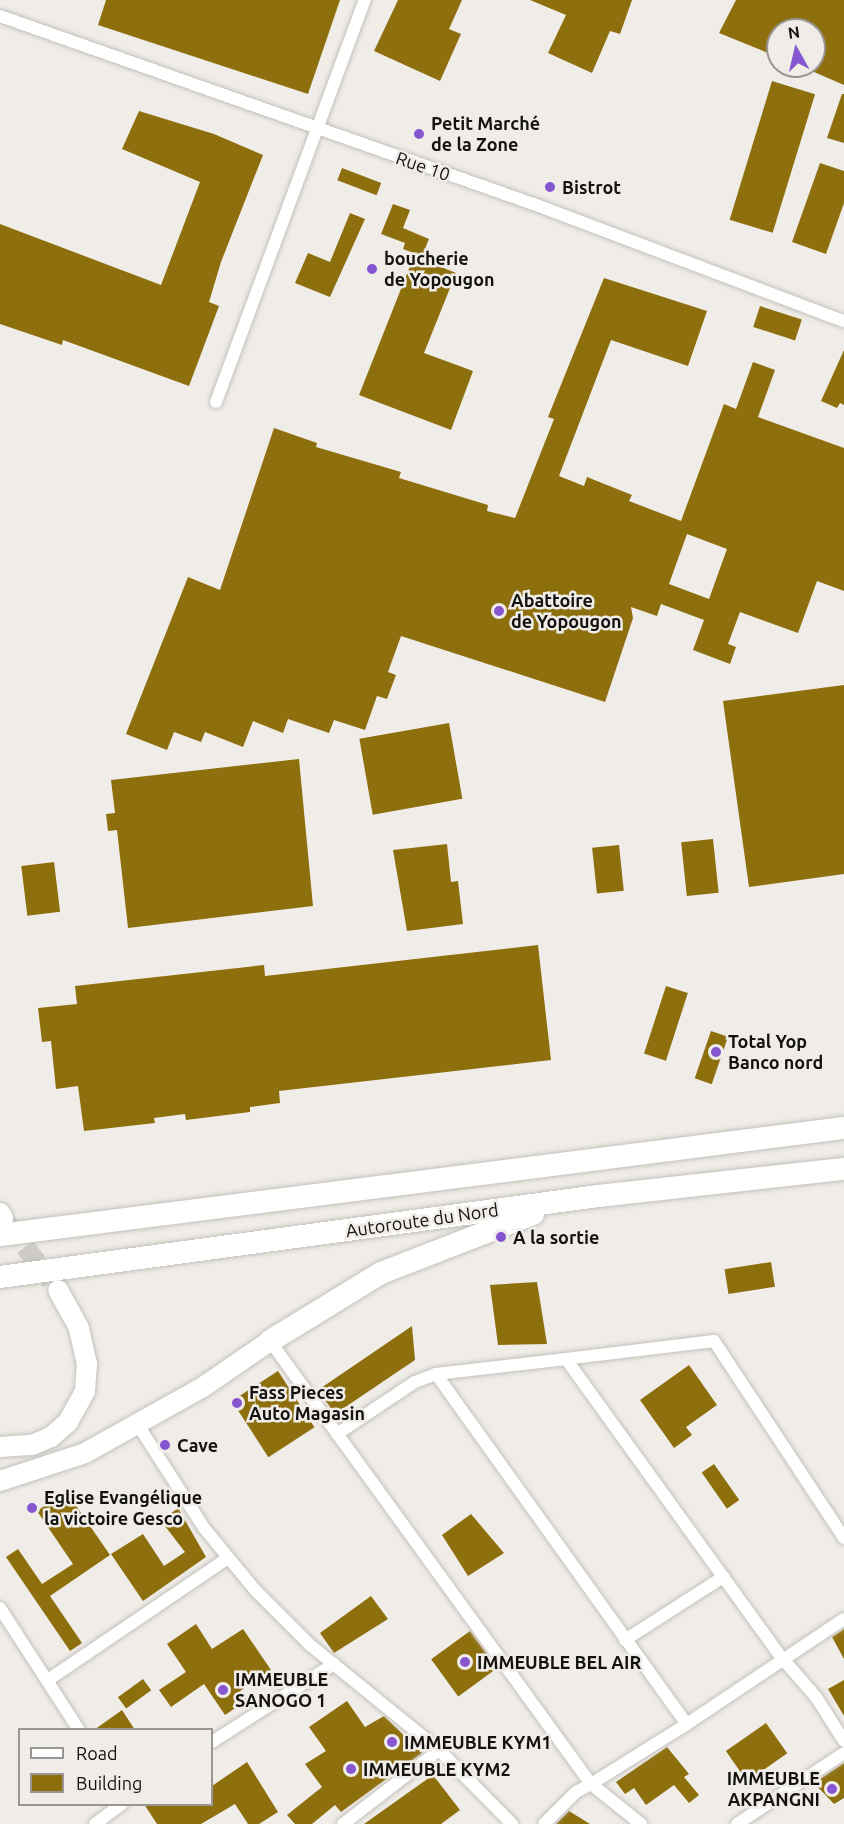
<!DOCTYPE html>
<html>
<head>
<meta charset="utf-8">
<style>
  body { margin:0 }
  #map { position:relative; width:844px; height:1824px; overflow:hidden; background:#f0ede8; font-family:Ubuntu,sans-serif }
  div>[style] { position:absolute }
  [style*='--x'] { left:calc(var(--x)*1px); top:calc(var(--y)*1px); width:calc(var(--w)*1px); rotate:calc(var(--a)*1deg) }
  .building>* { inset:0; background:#8e6f0e; transform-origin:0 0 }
  .primary-tunnel>* { height:20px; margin-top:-10px; transform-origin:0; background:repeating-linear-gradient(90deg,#cfccc8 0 20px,transparent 0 30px) }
  .roads { filter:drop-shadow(0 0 2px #c3c1bb) drop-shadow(0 0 2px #c3c1bb) }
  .street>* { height:12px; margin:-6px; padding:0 6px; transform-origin:6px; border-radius:6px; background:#fff }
  .primary>* { height:20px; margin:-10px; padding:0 10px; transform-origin:10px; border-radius:10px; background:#fff }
  .highway>* { height:22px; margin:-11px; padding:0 11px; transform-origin:11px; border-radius:11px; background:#fff }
  .dots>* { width:16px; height:16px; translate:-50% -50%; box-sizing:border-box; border:3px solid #f0ede8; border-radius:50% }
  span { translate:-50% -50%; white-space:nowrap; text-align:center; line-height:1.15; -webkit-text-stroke:5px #f0ede8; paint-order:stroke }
  .poi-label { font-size:18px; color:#131210; font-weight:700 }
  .left { translate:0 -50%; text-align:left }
  .right { translate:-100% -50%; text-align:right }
  .street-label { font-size:18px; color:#131210 }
  .legend { position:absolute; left:18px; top:1728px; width:195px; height:78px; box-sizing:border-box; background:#f0ede8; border:2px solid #989592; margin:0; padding:8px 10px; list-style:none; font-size:18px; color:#131210 }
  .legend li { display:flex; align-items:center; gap:12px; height:30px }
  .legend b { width:30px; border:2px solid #989592 }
  .north { position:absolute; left:766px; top:18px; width:60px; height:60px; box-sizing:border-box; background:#f0ede8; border:2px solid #989592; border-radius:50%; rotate:352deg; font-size:16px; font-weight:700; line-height:24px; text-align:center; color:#131210 }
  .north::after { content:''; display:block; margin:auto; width:21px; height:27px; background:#8556cf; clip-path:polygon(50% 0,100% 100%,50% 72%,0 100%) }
</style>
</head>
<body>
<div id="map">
  <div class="building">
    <div style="clip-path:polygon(106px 0,340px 0,308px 94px,98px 25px)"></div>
    <div style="clip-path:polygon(398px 0,462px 0,449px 29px,461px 34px,440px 81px,374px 51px)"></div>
    <div style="clip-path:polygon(530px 0,632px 0,620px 34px,610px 31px,592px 73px,548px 53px,566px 15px)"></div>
    <div style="clip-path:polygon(736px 0,844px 0,844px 85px,814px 72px,814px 30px,778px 30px,778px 57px,719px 33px)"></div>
    <div style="left:772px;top:81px;width:45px;height:145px;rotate:17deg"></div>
    <div style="clip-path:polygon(842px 94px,844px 94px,844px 143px,827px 138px)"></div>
    <div style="clip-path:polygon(139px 111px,214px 134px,263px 155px,221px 262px,209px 302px,219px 306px,189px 386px,63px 340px,62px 345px,0 324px,0 224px,161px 285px,200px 182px,122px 149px)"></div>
    <div style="clip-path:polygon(820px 163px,844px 171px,844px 203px,826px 254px,792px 242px)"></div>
    <div style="left:342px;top:168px;width:42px;height:13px;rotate:21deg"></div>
    <div style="clip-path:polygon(393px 204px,410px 210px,403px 228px,429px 239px,422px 256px,403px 249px,405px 243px,381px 234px)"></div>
    <div style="clip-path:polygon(350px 213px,365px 219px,330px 297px,295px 283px,308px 253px,330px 262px)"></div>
    <div style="clip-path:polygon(414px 256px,456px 273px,424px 353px,473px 371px,451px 430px,359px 395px)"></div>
    <div style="clip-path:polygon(evenodd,604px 278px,707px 311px,688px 366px,611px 340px,559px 476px,584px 486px,587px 477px,632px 495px,629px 501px,681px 521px,724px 404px,736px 409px,753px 362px,775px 370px,758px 417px,844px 448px,844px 591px,817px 581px,798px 633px,740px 612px,728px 644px,736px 647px,730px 664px,693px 650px,704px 620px,661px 604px,657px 616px,631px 607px,633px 618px,605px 702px,401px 636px,388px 672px,396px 675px,387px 699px,377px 696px,365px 730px,334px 720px,329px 733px,288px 719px,283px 733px,253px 721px,243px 747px,205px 732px,201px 742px,174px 732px,167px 750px,126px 734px,188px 577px,220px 590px,274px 428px,317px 443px,316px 447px,401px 472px,399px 478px,488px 505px,487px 511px,515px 518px,554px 419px,548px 417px,604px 278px,687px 534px,727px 549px,709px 599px,669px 584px,687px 534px)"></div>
    <div style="left:760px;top:306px;width:44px;height:22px;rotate:18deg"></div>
    <div style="clip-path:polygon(844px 350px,844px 405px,840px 403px,837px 408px,821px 401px)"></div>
    <div style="clip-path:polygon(844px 685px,844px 874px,749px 887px,723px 701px)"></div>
    <div style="left:449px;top:723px;width:77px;height:91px;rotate:80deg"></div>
    <div style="clip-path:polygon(299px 759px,313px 906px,128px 928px,117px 830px,108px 831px,106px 814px,115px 813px,111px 780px)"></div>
    <div style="left:713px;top:839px;width:54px;height:32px;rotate:84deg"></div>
    <div style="clip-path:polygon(447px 844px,451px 882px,458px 881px,463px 924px,407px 931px,393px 850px)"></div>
    <div style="left:619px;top:845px;width:46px;height:27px;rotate:84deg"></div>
    <div style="left:54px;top:862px;width:50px;height:33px;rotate:83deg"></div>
    <div style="clip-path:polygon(538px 945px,551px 1060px,279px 1091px,280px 1103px,250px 1107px,250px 1112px,186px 1120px,185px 1114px,154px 1118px,155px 1123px,84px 1131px,78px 1086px,56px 1089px,51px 1041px,42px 1042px,38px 1008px,77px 1004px,75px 986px,264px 965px,265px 976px)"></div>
    <div style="left:666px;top:986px;width:23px;height:71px;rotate:18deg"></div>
    <div style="left:711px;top:1031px;width:18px;height:50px;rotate:19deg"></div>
    <div style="left:771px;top:1262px;width:25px;height:47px;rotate:81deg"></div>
    <div style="clip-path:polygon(537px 1282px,547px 1344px,498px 1345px,490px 1285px)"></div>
    <div style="clip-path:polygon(412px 1326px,415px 1360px,335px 1414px,318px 1390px)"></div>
    <div style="clip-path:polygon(689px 1365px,717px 1405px,686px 1427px,692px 1435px,674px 1448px,640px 1400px)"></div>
    <div style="left:278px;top:1371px;width:67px;height:55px;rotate:57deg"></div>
    <div style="left:714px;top:1464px;width:44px;height:15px;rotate:55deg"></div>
    <div style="clip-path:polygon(66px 1491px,110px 1555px,50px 1596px,82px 1643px,70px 1651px,6px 1557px,18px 1549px,42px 1584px,73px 1564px,37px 1511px)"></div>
    <div style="clip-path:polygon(178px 1508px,206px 1557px,143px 1601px,111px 1554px,143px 1534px,164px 1566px,185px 1552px,161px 1521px)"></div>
    <div style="clip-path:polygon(471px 1514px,504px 1553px,468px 1576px,442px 1535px)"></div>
    <div style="clip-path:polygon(371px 1596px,388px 1619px,334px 1653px,320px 1633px)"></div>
    <div style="clip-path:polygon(196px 1624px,212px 1649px,243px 1629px,271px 1670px,240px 1691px,247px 1700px,225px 1715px,204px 1684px,171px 1707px,159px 1690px,186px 1672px,167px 1644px)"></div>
    <div style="clip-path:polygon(844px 1629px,844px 1659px,832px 1637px)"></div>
    <div style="left:470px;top:1631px;width:46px;height:48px;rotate:54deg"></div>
    <div style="left:143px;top:1679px;width:14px;height:31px;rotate:54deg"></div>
    <div style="clip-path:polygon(844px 1680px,844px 1716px,828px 1689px)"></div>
    <div style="clip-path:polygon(347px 1701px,365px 1727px,384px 1716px,422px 1753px,341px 1812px,335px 1805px,312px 1824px,295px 1824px,287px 1815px,322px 1787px,305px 1764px,326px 1751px,309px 1727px)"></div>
    <div style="clip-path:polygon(122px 1710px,135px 1730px,94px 1730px)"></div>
    <div style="left:766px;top:1723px;width:37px;height:49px;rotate:55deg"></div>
    <div style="clip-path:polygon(667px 1747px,689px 1774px,684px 1777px,699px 1795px,689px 1803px,674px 1785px,646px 1805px,634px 1788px,625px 1794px,616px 1782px)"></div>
    <div style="clip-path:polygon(247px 1762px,278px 1812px,259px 1824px,248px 1824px,235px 1804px,201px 1824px,157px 1824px,144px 1804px,212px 1804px,212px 1786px)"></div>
    <div style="clip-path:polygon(844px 1763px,844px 1798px,834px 1804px,814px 1783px)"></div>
    <div style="clip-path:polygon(433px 1775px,460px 1810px,441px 1824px,364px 1824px)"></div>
    <div style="clip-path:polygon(569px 1811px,590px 1824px,556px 1824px)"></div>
  </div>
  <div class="primary-tunnel">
    <div style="--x:7;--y:1223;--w:73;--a:52.8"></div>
  </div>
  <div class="roads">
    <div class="street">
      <div style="--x:0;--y:16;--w:572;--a:19.42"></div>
      <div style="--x:539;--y:206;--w:326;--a:20.7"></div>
      <div style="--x:216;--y:402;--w:429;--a:-69.7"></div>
      <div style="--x:270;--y:1341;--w:547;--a:54.07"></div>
      <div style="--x:591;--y:1784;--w:17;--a:152"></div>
      <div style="--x:576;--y:1792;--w:45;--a:135"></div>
      <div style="--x:436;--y:1374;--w:431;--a:54.4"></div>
      <div style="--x:687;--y:1724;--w:189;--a:-33.8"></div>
      <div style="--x:138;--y:1425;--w:122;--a:57.3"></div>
      <div style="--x:204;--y:1528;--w:82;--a:50.5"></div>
      <div style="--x:256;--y:1591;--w:76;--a:45"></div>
      <div style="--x:310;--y:1645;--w:166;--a:39.1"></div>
      <div style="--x:439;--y:1750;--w:104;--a:45.4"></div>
      <div style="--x:337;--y:1434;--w:94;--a:-33.7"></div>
      <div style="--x:415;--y:1382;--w:22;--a:-21"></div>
      <div style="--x:436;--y:1374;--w:131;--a:-6.6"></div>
      <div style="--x:844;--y:1538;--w:236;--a:-123.4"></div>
      <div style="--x:714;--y:1341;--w:149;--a:173.1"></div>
      <div style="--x:566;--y:1359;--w:369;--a:54.2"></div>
      <div style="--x:782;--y:1658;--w:52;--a:48.9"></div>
      <div style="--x:816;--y:1697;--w:52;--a:57.5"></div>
      <div style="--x:0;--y:1608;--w:145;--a:57.1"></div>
      <div style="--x:625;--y:1640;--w:117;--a:-32.7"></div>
      <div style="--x:48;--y:1680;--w:217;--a:-34.1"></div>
      <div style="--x:212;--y:1742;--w:145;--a:-32.6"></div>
      <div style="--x:95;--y:1824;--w:34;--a:-37"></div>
      <div style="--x:343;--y:1824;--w:121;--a:-37.6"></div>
      <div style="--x:641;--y:1824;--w:64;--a:-141.3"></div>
      <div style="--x:591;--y:1784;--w:113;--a:-32"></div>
      <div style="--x:737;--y:1824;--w:128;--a:-33.6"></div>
    </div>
    <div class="primary">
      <div style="--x:0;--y:1213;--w:6;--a:59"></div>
      <div style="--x:0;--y:1447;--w:32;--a:-4"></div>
      <div style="--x:32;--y:1445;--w:21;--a:-23"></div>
      <div style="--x:51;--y:1437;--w:23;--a:-41"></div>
      <div style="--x:68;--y:1422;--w:35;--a:-61"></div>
      <div style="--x:85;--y:1391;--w:27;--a:-86"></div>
      <div style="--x:87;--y:1364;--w:37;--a:-103"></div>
      <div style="--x:79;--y:1328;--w:43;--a:-118.9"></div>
      <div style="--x:0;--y:1481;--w:89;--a:-18.2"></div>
      <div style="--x:85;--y:1453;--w:135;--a:-29.2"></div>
      <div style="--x:203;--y:1387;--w:81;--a:-34.5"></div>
    </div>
    <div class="highway">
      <div style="--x:0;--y:1235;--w:851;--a:-7.23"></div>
      <div style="--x:0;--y:1277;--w:603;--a:-7.71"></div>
      <div style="--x:598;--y:1196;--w:247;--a:-6.3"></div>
      <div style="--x:270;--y:1341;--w:130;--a:-31.5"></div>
      <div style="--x:381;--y:1273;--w:163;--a:-21.2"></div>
    </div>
  </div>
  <div class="dots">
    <div style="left:419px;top:134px;background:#8556cf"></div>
    <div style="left:550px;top:187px;background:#8556cf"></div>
    <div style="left:372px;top:269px;background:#8556cf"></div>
    <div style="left:499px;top:611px;background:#8556cf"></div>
    <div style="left:716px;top:1052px;background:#8556cf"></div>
    <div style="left:501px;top:1237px;background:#8556cf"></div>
    <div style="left:237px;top:1403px;background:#8556cf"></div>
    <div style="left:165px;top:1445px;background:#8556cf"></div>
    <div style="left:32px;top:1508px;background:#8556cf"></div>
    <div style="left:465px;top:1662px;background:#8556cf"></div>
    <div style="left:223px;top:1690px;background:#8556cf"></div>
    <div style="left:392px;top:1742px;background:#8556cf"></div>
    <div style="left:351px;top:1769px;background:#8556cf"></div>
    <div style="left:832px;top:1789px;background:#8556cf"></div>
  </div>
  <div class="poi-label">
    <span class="left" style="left:431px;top:134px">Petit Marché<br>de la Zone</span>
    <span class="left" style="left:562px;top:187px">Bistrot</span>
    <span class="left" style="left:384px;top:269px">boucherie<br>de Yopougon</span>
    <span class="left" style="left:511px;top:611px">Abattoire<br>de Yopougon</span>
    <span class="left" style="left:728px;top:1052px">Total Yop<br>Banco nord</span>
    <span class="left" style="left:513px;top:1237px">A la sortie</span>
    <span class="left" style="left:249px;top:1403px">Fass Pieces<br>Auto Magasin</span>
    <span class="left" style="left:177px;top:1445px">Cave</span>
    <span class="left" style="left:44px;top:1508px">Eglise Evangélique<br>la victoire Gesco</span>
    <span class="left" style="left:477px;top:1662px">IMMEUBLE BEL AIR</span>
    <span class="left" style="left:235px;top:1690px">IMMEUBLE<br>SANOGO 1</span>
    <span class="left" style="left:404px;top:1742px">IMMEUBLE KYM1</span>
    <span class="left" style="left:363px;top:1769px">IMMEUBLE KYM2</span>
    <span class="right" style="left:820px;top:1789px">IMMEUBLE<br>AKPANGNI</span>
  </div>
  <div class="street-label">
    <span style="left:423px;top:166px;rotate:19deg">Rue 10</span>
    <span style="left:422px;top:1220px;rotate:-8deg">Autoroute du Nord</span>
  </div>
  <ul class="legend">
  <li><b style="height:8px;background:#fff"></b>Road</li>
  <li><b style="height:16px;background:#8e6f0e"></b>Building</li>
  </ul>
  <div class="north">N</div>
</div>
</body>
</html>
